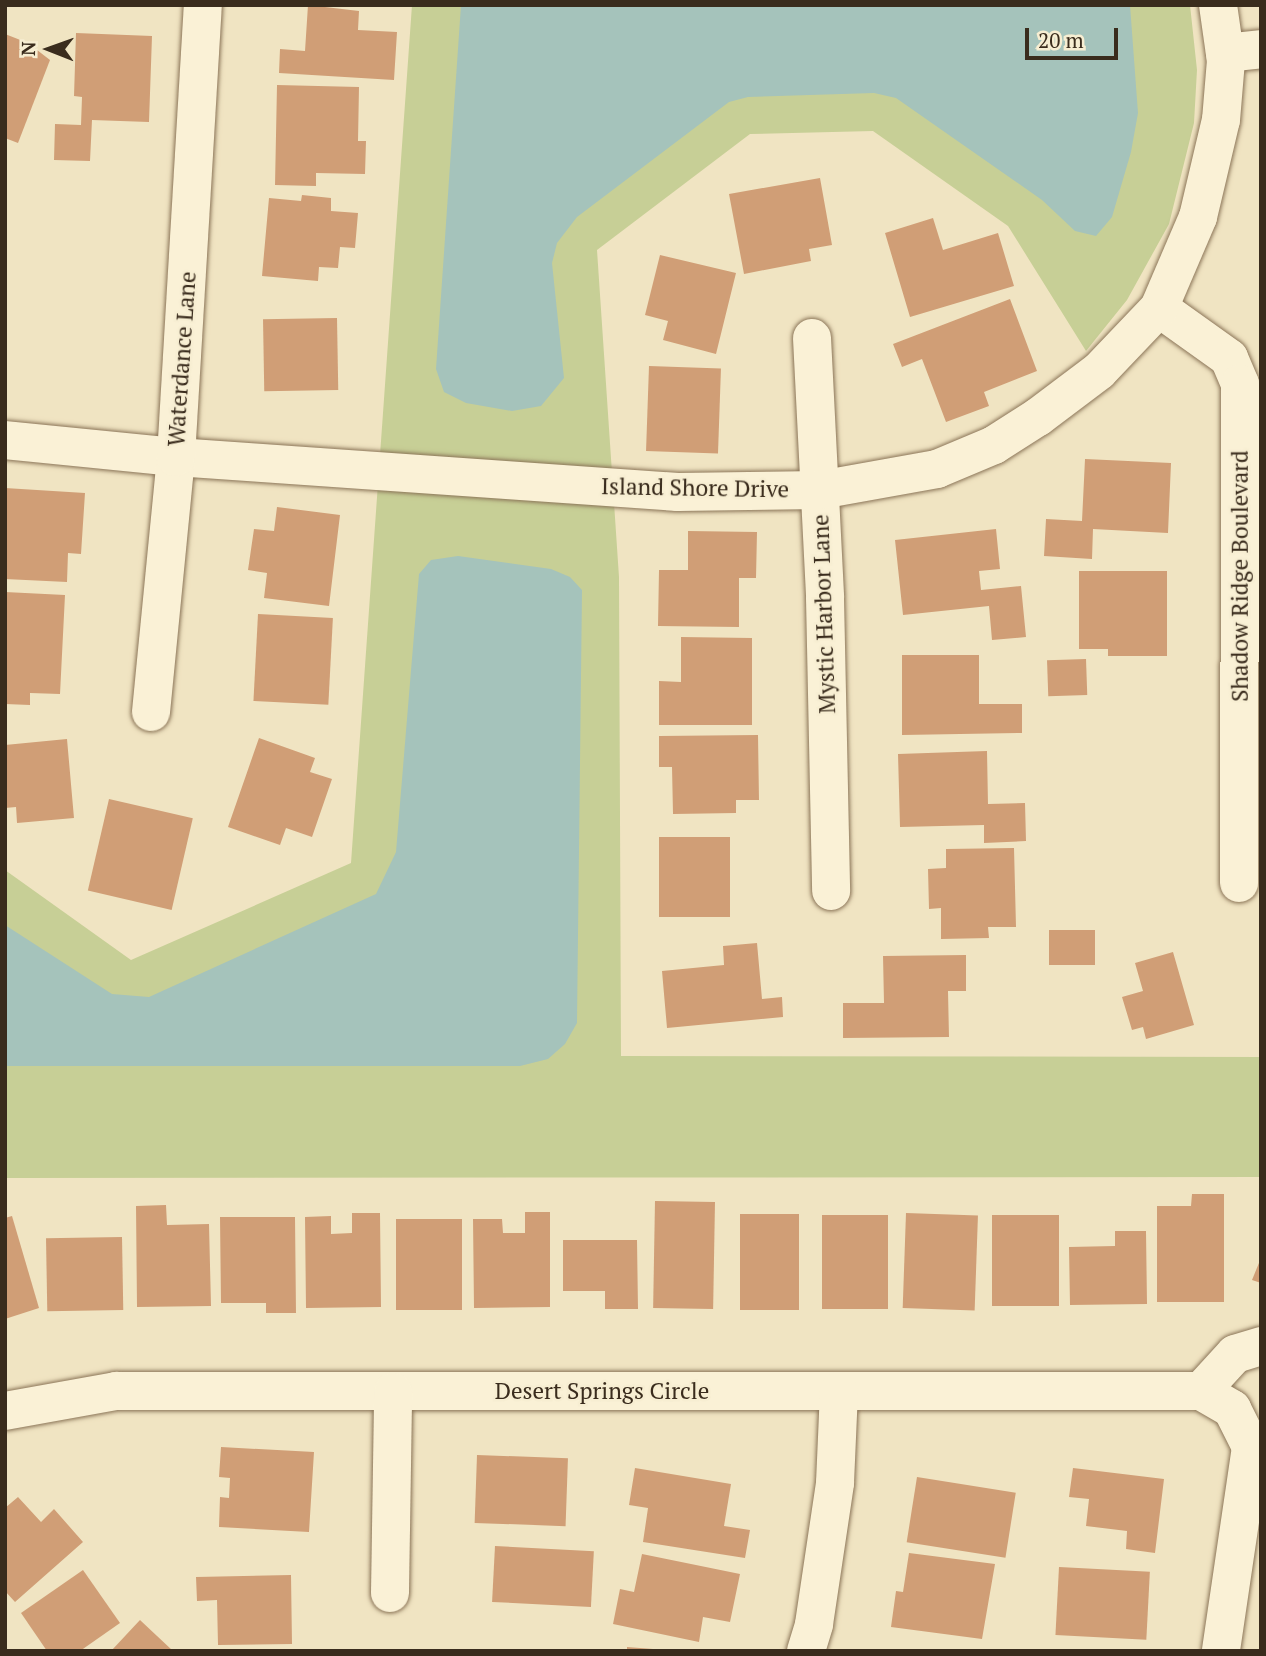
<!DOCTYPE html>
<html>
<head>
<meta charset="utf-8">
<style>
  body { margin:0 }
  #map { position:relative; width:1266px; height:1656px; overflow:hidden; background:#f0e4c2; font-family:"PT Serif",serif }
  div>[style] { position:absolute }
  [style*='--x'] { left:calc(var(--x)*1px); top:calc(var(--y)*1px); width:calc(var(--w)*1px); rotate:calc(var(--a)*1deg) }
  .green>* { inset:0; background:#c7cf96 }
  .water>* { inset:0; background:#a5c3bb }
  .building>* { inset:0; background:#d09e76; transform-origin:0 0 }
  .roads { filter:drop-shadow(0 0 2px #8b7558) drop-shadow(0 0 2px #8b7558) }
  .minor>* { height:38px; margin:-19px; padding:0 19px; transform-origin:19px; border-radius:19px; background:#faf1d6 }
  span { translate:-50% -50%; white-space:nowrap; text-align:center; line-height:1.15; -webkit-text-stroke:5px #f7eed2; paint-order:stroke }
  .street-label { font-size:23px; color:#3a2c1d }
  .frame { position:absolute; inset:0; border:7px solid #3a2c1d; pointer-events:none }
  .north { position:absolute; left:14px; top:14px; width:70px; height:70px; -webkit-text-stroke:5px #f7eed2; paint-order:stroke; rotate:271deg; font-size:19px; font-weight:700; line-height:28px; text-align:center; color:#3a2c1d }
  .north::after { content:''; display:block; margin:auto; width:24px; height:32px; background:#3a2c1d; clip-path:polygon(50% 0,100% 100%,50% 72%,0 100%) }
  .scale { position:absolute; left:1025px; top:28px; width:93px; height:32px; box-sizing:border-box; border:4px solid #3a2c1d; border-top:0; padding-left:9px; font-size:21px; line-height:24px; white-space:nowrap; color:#3a2c1d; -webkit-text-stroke:5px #f7eed2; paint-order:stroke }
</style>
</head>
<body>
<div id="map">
  <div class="green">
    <div style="clip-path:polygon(412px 5px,1190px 5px,1197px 70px,1194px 123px,1169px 224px,1127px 300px,1086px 351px,1008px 226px,873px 131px,750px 134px,597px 250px,619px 577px,621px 1056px,1261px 1057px,1261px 1177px,5px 1178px,5px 870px,131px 960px,351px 863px)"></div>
  </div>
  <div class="water">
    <div style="clip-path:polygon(461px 5px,1130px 5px,1138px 113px,1131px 152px,1112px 217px,1096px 236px,1075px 231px,1042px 200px,896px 98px,874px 93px,748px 97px,729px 102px,577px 217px,557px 243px,552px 263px,564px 378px,541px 406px,512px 411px,466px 403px,444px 392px,436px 369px)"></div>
    <div style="clip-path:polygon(458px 556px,551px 569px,570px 577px,582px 590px,577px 1023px,565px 1044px,548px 1059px,520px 1066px,5px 1066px,5px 925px,112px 994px,149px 997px,376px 894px,396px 852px,419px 574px,431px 560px)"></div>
  </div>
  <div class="building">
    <div style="clip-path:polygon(308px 5px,359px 11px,358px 30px,397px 32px,394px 80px,279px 73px,280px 49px,305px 51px)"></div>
    <div style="clip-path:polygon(76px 33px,152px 36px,149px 122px,92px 120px,90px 161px,54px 160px,55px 124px,81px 125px,82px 97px,74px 96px)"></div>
    <div style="clip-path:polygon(5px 34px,28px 43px,50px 60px,18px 143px,5px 138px)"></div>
    <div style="clip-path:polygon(277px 85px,359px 87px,358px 141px,366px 141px,365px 174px,316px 173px,316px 186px,275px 185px)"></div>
    <div style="clip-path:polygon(820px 178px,832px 245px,809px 249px,811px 261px,744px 274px,729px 194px)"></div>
    <div style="clip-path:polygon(302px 195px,331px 198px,331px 211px,358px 213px,355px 248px,340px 247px,338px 268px,319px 267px,318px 281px,262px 276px,269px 198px,301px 201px)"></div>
    <div style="clip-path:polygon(933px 218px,943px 250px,998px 233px,1014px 286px,910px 317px,885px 233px)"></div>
    <div style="clip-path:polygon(660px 255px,736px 273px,716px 354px,663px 340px,668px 321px,645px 315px)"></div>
    <div style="clip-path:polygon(1010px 299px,1037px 371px,984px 392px,989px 406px,946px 422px,922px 359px,902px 367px,893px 344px)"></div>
    <div style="left:337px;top:318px;width:72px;height:74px;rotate:89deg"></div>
    <div style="left:649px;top:366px;width:72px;height:85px;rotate:2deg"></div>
    <div style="clip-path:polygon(1085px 459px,1171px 463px,1168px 533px,1093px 529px,1092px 559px,1044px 556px,1046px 519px,1082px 521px)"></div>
    <div style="clip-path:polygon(5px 488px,85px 493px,81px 554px,68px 553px,67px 582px,5px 579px)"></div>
    <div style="clip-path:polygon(277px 507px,340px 515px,329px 606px,264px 598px,267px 573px,248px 570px,254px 529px,274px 531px)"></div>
    <div style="clip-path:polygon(996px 529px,1000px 569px,979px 571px,981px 590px,1021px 586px,1026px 637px,992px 640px,989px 606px,903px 615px,895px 540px)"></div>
    <div style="clip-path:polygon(688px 531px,757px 532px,756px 578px,739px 578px,739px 627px,658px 626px,659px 570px,688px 570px)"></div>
    <div style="clip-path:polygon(1079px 571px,1167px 571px,1167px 656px,1108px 656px,1108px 649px,1079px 649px)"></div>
    <div style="clip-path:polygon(5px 592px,65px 595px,60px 694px,30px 693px,30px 705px,5px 704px)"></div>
    <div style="left:258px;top:614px;width:75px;height:87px;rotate:3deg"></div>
    <div style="clip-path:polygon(681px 637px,752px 638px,752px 725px,659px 725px,659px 681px,681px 682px)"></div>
    <div style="clip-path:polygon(902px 655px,979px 655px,979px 704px,1022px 704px,1022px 733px,902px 735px)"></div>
    <div style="left:1086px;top:659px;width:36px;height:39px;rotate:88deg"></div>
    <div style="clip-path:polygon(758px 735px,759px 800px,736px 800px,736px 813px,673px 814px,672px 767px,659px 767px,659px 736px)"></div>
    <div style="clip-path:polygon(259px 738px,315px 758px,310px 772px,332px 779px,312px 837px,286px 828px,280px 845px,228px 827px)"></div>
    <div style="clip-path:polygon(67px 739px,74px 818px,17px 823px,16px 807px,5px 808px,5px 745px)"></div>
    <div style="clip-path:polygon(987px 751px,988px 804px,1025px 803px,1026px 841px,984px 843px,984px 825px,900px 827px,898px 754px)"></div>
    <div style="left:109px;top:799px;width:86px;height:94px;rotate:13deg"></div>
    <div style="left:659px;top:837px;width:71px;height:80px"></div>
    <div style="clip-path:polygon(1014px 848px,1016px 927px,988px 927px,989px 938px,941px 939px,941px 908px,929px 909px,928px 869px,946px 868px,946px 849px)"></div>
    <div style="left:1049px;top:930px;width:46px;height:35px"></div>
    <div style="clip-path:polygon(757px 943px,762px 999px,782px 997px,783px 1017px,667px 1028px,662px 971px,724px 965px,723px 946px)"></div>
    <div style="clip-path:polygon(1173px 952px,1194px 1025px,1146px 1039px,1143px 1027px,1132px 1030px,1122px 997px,1143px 991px,1135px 963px)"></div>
    <div style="clip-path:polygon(966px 955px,966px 991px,948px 991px,949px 1037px,843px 1038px,843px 1003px,884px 1003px,883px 956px)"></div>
    <div style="clip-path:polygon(1192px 1194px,1224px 1194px,1224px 1302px,1157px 1302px,1157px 1206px,1191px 1206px)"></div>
    <div style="left:655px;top:1201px;width:60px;height:107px;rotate:1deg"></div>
    <div style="clip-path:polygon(166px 1205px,167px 1225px,209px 1224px,211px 1306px,137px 1307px,136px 1206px)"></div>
    <div style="clip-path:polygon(525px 1212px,550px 1212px,550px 1307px,474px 1308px,473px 1219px,502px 1219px,503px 1233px,525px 1233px)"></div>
    <div style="clip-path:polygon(352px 1213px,380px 1213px,381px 1307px,306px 1308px,305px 1217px,331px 1216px,331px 1234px,352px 1233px)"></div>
    <div style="left:906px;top:1213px;width:72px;height:95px;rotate:2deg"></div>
    <div style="left:740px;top:1214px;width:59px;height:96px"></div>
    <div style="left:822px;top:1215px;width:66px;height:94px"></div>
    <div style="left:992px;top:1215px;width:67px;height:91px"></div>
    <div style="clip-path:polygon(12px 1216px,39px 1308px,5px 1319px,5px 1218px)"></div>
    <div style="clip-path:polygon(220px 1217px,295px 1217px,296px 1313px,266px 1313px,266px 1303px,221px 1303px)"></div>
    <div style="left:396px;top:1219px;width:66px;height:91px"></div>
    <div style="clip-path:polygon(1115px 1231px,1146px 1231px,1147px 1304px,1070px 1305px,1069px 1247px,1115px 1246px)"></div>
    <div style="left:122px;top:1237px;width:73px;height:76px;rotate:89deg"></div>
    <div style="clip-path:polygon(563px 1240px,637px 1240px,638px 1309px,605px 1309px,605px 1291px,563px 1291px)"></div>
    <div style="clip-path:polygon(1261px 1258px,1261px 1283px,1252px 1280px)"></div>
    <div style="clip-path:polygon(221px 1447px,314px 1452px,309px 1532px,219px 1527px,220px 1497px,229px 1498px,230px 1478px,219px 1477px)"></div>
    <div style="left:477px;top:1455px;width:91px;height:68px;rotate:2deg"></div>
    <div style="clip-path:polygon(635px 1468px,731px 1484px,724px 1526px,750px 1530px,745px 1558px,643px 1542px,648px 1508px,629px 1505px)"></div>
    <div style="clip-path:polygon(1073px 1468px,1164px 1479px,1155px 1553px,1126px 1549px,1127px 1531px,1086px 1526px,1089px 1499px,1069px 1497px)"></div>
    <div style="left:917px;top:1477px;width:100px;height:66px;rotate:9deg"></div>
    <div style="clip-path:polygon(18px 1497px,41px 1522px,54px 1509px,83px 1542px,15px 1602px,5px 1591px,5px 1508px)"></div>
    <div style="left:495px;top:1546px;width:99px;height:56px;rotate:3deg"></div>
    <div style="clip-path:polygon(909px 1553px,995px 1564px,982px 1639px,891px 1627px,896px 1591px,903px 1592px)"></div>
    <div style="clip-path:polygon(642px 1554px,740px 1574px,730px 1622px,703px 1617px,699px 1642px,613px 1624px,620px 1589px,634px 1592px)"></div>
    <div style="left:1059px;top:1567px;width:91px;height:68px;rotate:3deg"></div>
    <div style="clip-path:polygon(83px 1570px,120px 1623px,80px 1651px,47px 1651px,21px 1613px)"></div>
    <div style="clip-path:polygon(291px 1575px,292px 1644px,218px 1645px,217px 1600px,197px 1601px,196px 1577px)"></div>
    <div style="clip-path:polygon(140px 1620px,173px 1651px,111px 1651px)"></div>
    <div style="clip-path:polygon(627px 1647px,653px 1649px,653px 1651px,627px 1651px)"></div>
  </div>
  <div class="roads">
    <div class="minor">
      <div style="--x:1225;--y:53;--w:36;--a:-6"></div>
      <div style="--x:1159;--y:308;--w:86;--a:35.5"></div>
      <div style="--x:1229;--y:358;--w:28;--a:67"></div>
      <div style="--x:1240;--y:384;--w:499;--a:90.1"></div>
      <div style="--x:812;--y:338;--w:260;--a:87.1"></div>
      <div style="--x:825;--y:598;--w:293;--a:88.8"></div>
      <div style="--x:5;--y:440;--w:172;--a:5.7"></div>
      <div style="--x:176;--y:457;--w:503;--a:3.99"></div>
      <div style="--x:678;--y:492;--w:142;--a:-0.8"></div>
      <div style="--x:820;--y:490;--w:119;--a:-10.2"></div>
      <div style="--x:937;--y:469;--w:62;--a:-22.8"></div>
      <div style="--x:994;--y:445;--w:52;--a:-32.5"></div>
      <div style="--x:1038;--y:417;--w:76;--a:-37"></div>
      <div style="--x:1099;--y:371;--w:87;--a:-46.4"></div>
      <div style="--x:1159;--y:308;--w:99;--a:-66.8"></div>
      <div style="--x:1198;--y:217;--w:100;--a:-76.7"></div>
      <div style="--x:1221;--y:120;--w:59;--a:-85.2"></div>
      <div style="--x:1226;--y:61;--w:57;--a:-98.1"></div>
      <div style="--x:151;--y:712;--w:256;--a:-84.4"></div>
      <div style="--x:176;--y:457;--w:453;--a:-86.6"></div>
      <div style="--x:1201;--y:1391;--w:50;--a:-47.4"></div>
      <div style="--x:1235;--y:1354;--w:27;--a:-17"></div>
      <div style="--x:5;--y:1411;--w:113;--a:-10.2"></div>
      <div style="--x:116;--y:1391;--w:1085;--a:0"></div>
      <div style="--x:1201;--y:1391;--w:36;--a:30"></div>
      <div style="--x:1232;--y:1409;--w:42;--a:63.4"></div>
      <div style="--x:1251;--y:1447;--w:206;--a:98.4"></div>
      <div style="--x:390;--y:1593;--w:201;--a:-89.1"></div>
      <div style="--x:806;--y:1651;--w:28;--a:-73"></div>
      <div style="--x:814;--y:1624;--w:143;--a:-81.5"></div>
      <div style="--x:835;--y:1483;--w:92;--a:-87.5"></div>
    </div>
  </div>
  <div class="street-label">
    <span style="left:182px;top:359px;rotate:-86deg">Waterdance Lane</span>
    <span style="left:695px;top:488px;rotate:1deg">Island Shore Drive</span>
    <span style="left:1240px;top:576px;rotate:-90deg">Shadow Ridge Boulevard</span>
    <span style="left:824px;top:614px;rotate:-92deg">Mystic Harbor Lane</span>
    <span style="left:602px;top:1391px">Desert Springs Circle</span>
  </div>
  <div class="frame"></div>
  <div class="north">N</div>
  <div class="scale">20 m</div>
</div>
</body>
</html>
